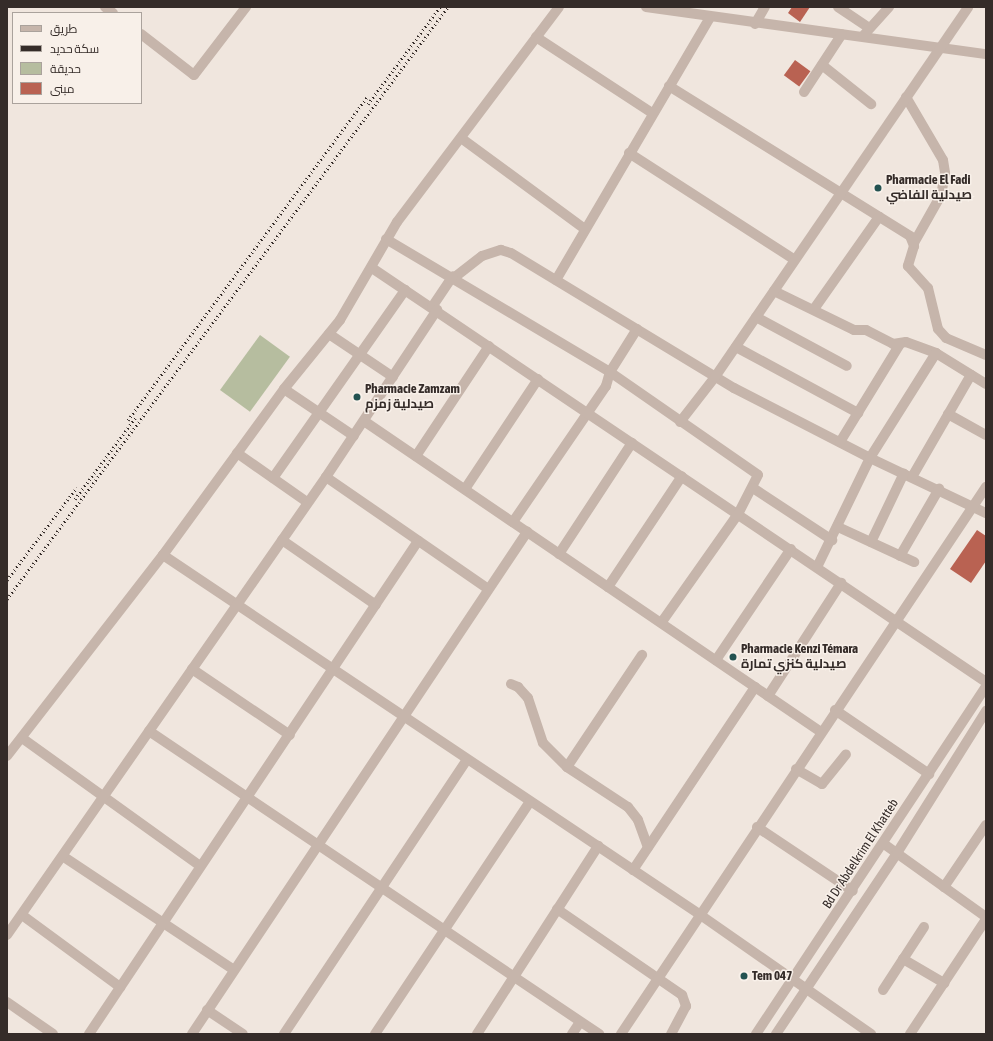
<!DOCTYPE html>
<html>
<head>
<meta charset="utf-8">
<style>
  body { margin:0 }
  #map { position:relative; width:993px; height:1041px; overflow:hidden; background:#f0e6de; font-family:"Asap Condensed",Cairo,sans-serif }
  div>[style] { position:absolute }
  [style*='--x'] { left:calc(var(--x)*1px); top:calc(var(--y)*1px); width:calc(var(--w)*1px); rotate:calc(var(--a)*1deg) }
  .green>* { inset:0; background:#b6bd9f; transform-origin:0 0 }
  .building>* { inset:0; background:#b96252; transform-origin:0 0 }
  .minor>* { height:10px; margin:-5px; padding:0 5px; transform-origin:5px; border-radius:5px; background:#c6b5ab }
  .rail>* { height:3px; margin-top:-1.5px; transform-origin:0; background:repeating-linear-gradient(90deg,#352c29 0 1px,transparent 0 4px) }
  .dots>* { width:11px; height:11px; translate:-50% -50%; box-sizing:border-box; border:2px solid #f8f0e9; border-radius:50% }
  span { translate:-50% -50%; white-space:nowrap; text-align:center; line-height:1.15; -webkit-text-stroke:3px #f8f0e9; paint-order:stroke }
  .poi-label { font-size:13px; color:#352c29; font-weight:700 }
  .left { translate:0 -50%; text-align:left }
  .street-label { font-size:13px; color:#352c29 }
  .frame { position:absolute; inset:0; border:8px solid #352c29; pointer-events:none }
  .legend { position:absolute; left:12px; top:12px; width:130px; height:92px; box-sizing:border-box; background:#f8f0e9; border:1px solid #aaa29c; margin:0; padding:5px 7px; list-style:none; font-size:12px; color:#352c29 }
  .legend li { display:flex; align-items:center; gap:8px; height:20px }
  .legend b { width:20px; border:1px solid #aaa29c }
</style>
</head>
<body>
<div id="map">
  <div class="green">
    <div style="left:260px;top:335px;width:37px;height:68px;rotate:36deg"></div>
  </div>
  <div class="building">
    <div style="clip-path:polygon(792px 7px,810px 7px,800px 22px,788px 13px)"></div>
    <div style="left:795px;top:60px;width:19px;height:19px;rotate:36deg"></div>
    <div style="clip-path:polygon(977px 530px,986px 536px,986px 561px,971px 583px,950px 569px)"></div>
  </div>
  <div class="minor">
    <div style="--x:105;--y:7;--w:10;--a:37"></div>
    <div style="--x:646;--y:7;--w:343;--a:7.9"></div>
    <div style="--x:838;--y:7;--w:37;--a:34"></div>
    <div style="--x:755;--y:24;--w:20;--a:-60"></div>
    <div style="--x:141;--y:34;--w:67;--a:37.7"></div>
    <div style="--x:194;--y:75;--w:86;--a:-52.6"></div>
    <div style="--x:863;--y:36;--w:39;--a:-48"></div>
    <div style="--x:536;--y:37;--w:139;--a:33.2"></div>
    <div style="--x:822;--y:65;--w:63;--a:38.5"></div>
    <div style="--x:669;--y:86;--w:284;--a:31.9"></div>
    <div style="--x:910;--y:236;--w:11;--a:68"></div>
    <div style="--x:914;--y:246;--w:21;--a:107"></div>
    <div style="--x:908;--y:266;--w:30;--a:48"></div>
    <div style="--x:928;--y:288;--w:42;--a:76.3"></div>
    <div style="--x:938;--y:329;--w:12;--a:48"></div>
    <div style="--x:946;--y:338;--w:43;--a:23"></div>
    <div style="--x:804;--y:92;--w:69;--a:-56.8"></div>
    <div style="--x:906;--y:97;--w:73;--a:59.6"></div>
    <div style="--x:943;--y:160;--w:13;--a:81"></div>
    <div style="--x:945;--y:173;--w:22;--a:100"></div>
    <div style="--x:941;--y:195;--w:55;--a:119.4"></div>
    <div style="--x:461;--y:138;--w:154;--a:36.3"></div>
    <div style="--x:629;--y:153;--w:197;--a:32.8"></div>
    <div style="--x:386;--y:239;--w:261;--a:30.7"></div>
    <div style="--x:610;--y:372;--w:15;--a:106"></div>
    <div style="--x:606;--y:386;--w:165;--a:124.4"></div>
    <div style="--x:372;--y:268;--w:741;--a:33.99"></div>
    <div style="--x:455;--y:277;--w:34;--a:-38"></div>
    <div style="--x:482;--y:256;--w:20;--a:-18"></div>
    <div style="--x:501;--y:250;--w:10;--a:17"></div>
    <div style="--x:511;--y:253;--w:261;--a:31.2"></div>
    <div style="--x:734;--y:388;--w:153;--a:27.2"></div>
    <div style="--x:870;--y:458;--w:121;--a:115.9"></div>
    <div style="--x:556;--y:280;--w:304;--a:-59.6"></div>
    <div style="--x:774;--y:291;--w:89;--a:26"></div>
    <div style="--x:854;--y:330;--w:12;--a:0"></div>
    <div style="--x:866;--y:330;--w:30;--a:27"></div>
    <div style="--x:893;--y:344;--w:13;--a:-9"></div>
    <div style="--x:906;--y:342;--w:32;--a:20"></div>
    <div style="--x:432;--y:307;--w:37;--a:-56"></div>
    <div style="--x:814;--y:309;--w:113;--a:-54.8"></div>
    <div style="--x:756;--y:317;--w:103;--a:28.3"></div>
    <div style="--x:637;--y:329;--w:51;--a:122.1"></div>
    <div style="--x:610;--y:372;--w:180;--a:34.8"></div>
    <div style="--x:758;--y:475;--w:44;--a:117.1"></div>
    <div style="--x:738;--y:514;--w:133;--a:125.2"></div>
    <div style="--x:329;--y:334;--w:77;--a:33.9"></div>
    <div style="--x:736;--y:347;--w:139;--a:28.4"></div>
    <div style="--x:986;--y:384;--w:59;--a:-148.2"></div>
    <div style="--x:936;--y:353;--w:124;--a:122.2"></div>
    <div style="--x:870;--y:458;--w:128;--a:25.4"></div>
    <div style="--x:284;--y:389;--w:84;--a:33.9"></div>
    <div style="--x:948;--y:414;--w:43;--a:28.9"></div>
    <div style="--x:364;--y:421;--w:553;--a:34.24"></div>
    <div style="--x:680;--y:422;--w:57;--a:-52.1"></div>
    <div style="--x:715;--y:377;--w:448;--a:-55.6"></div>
    <div style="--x:840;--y:442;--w:115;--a:-58.5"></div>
    <div style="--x:237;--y:453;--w:85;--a:35"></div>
    <div style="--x:416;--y:456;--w:132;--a:-56.4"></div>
    <div style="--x:326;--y:477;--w:196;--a:34.6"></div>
    <div style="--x:912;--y:477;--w:118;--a:-60"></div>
    <div style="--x:273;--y:478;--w:230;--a:-54.9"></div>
    <div style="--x:753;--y:488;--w:95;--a:33.4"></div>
    <div style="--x:465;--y:489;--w:132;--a:-56.4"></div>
    <div style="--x:838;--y:527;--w:84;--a:24.7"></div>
    <div style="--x:282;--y:540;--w:114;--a:34.7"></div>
    <div style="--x:871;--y:542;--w:76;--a:-64.4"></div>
    <div style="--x:559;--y:554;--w:133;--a:-56.7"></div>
    <div style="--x:163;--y:555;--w:645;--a:33.81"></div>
    <div style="--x:699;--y:914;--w:210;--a:34.9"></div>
    <div style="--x:900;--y:556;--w:78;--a:-59.8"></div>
    <div style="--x:608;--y:587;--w:133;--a:-56.3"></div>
    <div style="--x:716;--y:660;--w:134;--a:-56"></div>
    <div style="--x:192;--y:669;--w:118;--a:34"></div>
    <div style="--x:511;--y:684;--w:8;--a:23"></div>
    <div style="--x:518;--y:687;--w:15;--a:48"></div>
    <div style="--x:528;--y:698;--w:47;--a:71.6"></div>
    <div style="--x:543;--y:743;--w:34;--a:45"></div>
    <div style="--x:567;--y:767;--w:73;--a:33.3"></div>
    <div style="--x:628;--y:807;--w:16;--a:52"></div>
    <div style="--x:638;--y:820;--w:29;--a:70"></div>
    <div style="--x:768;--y:696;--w:135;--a:-57.1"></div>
    <div style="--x:835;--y:710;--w:114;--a:34.2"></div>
    <div style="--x:149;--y:731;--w:543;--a:33.95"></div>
    <div style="--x:22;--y:738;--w:219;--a:35.7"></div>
    <div style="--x:7;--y:756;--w:254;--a:-52.2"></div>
    <div style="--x:163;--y:555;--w:205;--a:-53.9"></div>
    <div style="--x:284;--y:389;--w:89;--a:-50.9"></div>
    <div style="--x:340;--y:320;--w:113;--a:-59.8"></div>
    <div style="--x:397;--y:222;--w:269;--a:-53"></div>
    <div style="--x:567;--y:767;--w:135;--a:-56.2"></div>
    <div style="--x:796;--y:769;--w:30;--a:30"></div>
    <div style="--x:822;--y:784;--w:38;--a:-51"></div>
    <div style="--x:757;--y:827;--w:115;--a:33.7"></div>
    <div style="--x:884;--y:844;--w:125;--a:35.6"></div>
    <div style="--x:64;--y:857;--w:204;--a:33.6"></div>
    <div style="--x:633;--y:870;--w:220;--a:-56.3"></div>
    <div style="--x:944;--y:887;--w:75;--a:-55.9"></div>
    <div style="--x:557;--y:909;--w:152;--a:34.5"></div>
    <div style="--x:682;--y:995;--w:12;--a:70"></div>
    <div style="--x:686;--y:1006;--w:32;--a:118"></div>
    <div style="--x:22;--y:915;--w:122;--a:36.3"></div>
    <div style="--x:924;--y:927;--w:38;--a:123"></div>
    <div style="--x:903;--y:959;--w:48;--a:30.3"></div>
    <div style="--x:7;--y:935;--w:558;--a:-55.14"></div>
    <div style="--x:326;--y:477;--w:201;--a:-56.4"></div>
    <div style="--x:883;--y:990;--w:37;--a:-57"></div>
    <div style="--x:7;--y:1002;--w:56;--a:34.8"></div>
    <div style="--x:207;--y:1010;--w:43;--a:33.7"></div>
    <div style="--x:89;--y:1034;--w:593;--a:-56.28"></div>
    <div style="--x:192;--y:1034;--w:604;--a:-56.28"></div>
    <div style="--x:284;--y:1034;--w:329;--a:-56.3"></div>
    <div style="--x:375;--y:1034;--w:279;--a:-56.3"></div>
    <div style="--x:477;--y:1034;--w:224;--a:-57.2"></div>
    <div style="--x:572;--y:1034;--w:14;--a:-56"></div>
    <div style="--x:621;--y:1034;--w:658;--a:-56.29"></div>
    <div style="--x:756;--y:1034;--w:416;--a:-56.5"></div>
    <div style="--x:776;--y:1034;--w:218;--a:-56.2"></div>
    <div style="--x:897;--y:853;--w:168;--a:-57.9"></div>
    <div style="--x:910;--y:1034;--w:138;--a:-56.5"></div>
  </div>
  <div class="rail">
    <div style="--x:368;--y:104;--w:121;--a:-53.4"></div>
    <div style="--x:128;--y:420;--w:403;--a:-53.5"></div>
    <div style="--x:75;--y:499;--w:102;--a:-53.4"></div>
    <div style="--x:7;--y:580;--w:116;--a:-53"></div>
    <div style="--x:7;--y:599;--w:738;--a:-53.32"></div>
  </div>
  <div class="dots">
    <div style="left:878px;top:188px;background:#235251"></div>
    <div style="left:357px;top:397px;background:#235251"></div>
    <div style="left:733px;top:657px;background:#235251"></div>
    <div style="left:744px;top:976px;background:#235251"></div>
  </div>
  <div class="poi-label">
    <span class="left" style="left:886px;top:188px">Pharmacie El Fadi<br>صيدلية الفاضي</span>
    <span class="left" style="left:365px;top:397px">Pharmacie Zamzam<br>صيدلية زمزم</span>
    <span class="left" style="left:741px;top:657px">Pharmacie Kenzi Témara<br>صيدلية كنزي تمارة</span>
    <span class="left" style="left:752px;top:976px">Tem 047</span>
  </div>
  <div class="street-label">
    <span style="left:861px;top:854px;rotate:-57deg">Bd Dr Abdelkrim El Khatteb</span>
  </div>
  <div class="frame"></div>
  <ul class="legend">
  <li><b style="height:5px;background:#c6b5ab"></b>طريق</li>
  <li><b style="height:5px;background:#352c29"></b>سكة حديد</li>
  <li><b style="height:11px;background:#b6bd9f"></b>حديقة</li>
  <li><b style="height:11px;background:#b96252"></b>مبنى</li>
  </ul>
</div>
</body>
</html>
